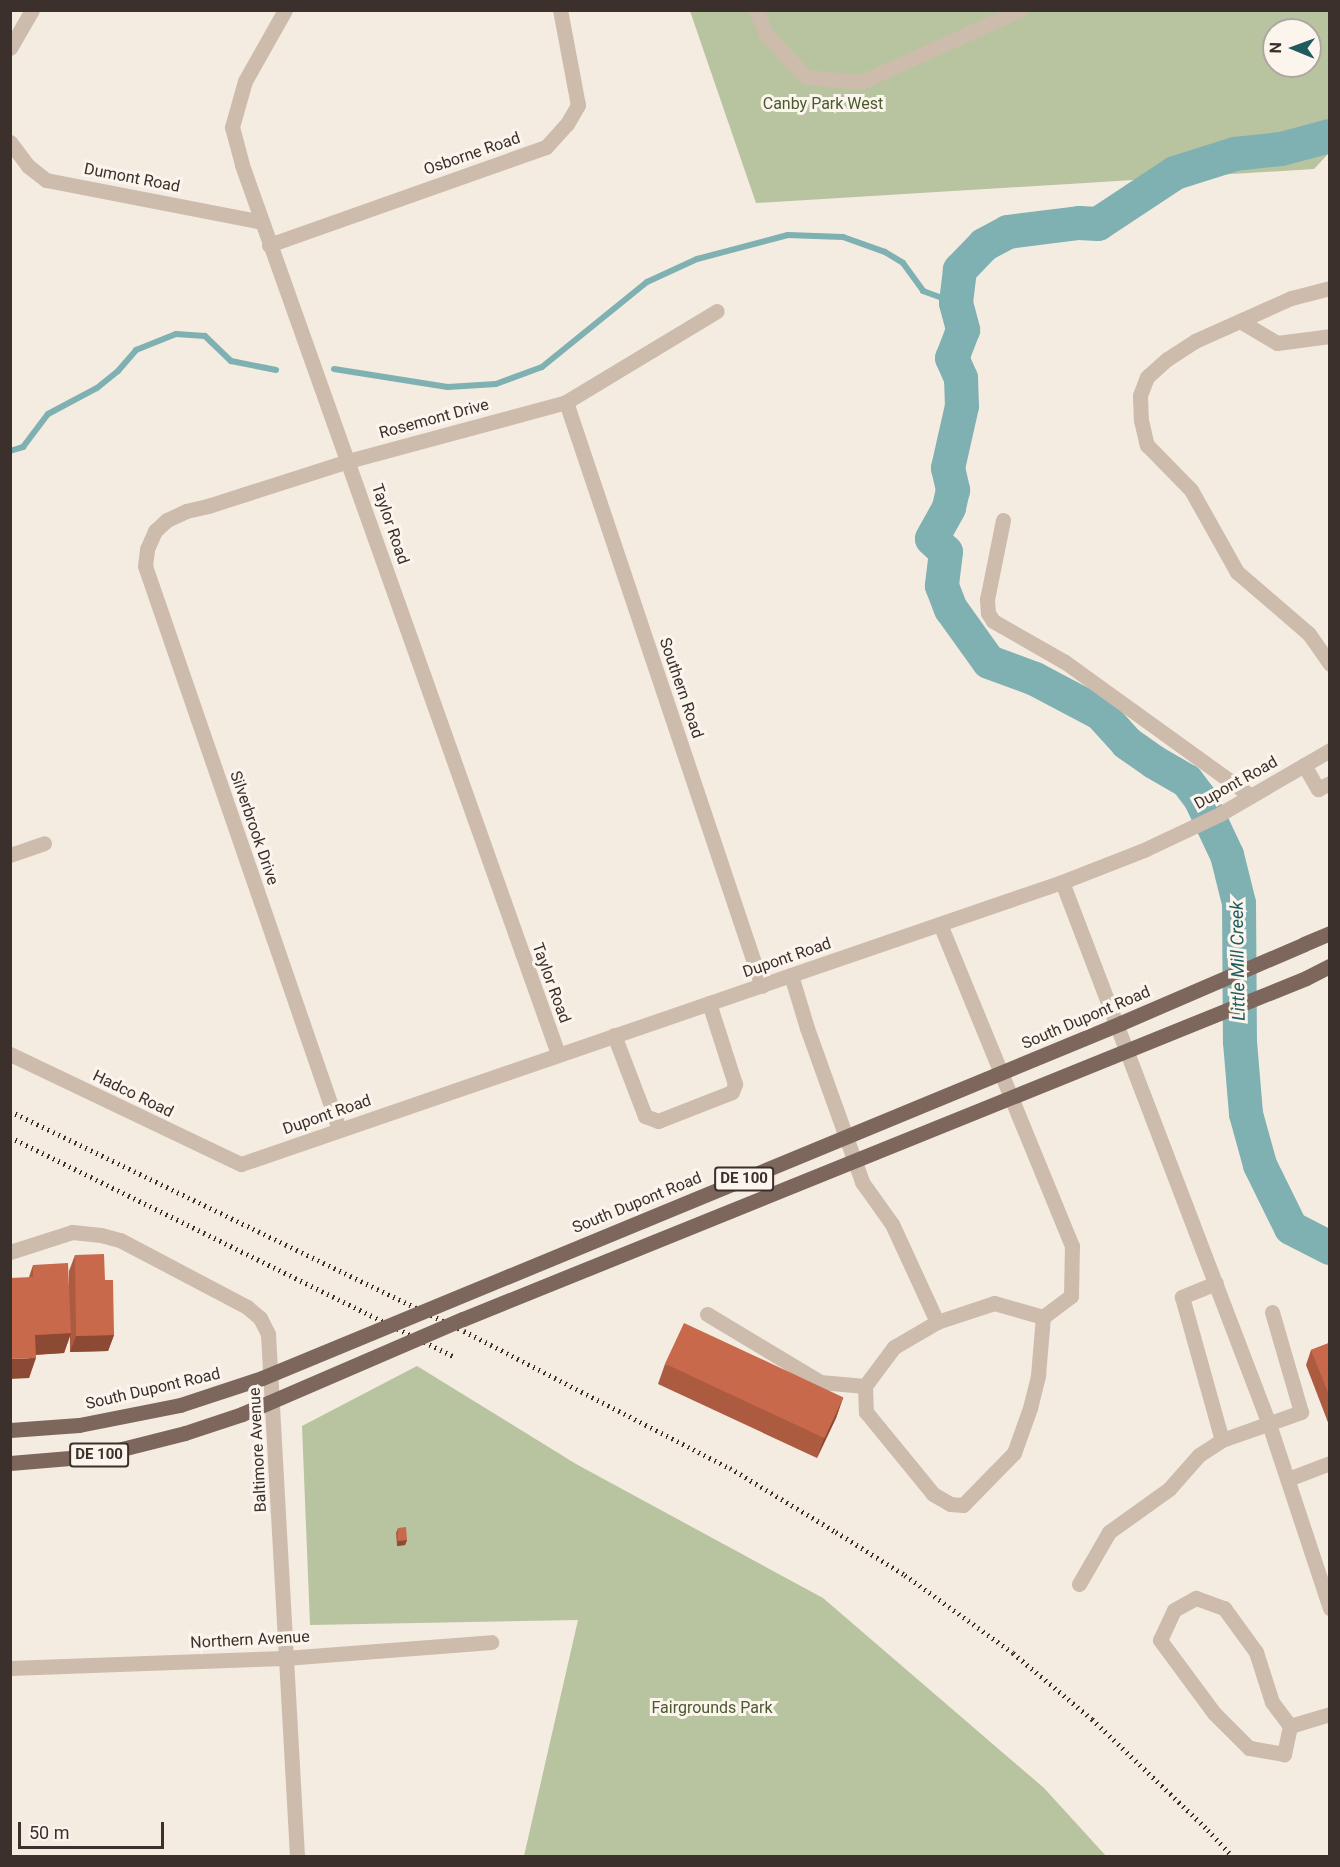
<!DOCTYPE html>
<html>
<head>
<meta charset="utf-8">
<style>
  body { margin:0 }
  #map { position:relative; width:1340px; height:1867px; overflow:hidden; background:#f4ebe1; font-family:Roboto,sans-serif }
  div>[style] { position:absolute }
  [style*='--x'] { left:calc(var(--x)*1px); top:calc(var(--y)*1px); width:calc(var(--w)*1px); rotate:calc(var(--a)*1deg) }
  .green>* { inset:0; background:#b8c4a0 }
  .stream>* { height:6px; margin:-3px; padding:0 3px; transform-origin:3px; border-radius:3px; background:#7fb0b2 }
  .river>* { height:34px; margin:-17px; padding:0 17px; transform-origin:17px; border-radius:17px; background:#7fb0b2 }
  .minor>* { height:15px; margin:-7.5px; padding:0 7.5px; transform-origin:7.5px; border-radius:7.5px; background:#cdbbac }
  .major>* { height:15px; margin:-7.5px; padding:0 7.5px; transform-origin:7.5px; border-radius:7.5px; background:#7d675c }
  .rail>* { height:4.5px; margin-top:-2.25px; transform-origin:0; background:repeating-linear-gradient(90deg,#3b302b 0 1.5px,transparent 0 6px) }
  .major-bridge>* { height:15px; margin:-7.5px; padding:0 7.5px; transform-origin:7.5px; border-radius:7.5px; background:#7d675c }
  .wall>* { inset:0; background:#ac5a40 }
  .shaded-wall>* { inset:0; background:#8c4a34 }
  .building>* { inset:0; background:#c8694b; transform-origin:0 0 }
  span { translate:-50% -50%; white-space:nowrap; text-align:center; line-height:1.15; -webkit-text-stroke:6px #fbf5ee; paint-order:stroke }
  .shield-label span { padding:2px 4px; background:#fbf5ee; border:2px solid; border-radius:4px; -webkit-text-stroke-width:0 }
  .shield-label { font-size:15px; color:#3b302b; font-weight:700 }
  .park-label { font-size:16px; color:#4a5a2e }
  .street-label { font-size:16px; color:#3b302b }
  .water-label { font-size:18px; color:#1f5a5e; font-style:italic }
  .frame { position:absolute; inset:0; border:12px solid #3b302b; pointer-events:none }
  .north { position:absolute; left:1262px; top:18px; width:60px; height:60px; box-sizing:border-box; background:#fbf5ee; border:2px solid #aea6a0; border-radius:50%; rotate:271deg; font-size:16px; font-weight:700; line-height:24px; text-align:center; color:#3b302b }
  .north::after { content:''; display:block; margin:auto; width:21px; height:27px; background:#1f5a5e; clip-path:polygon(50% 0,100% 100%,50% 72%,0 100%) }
  .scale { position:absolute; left:18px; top:1822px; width:146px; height:27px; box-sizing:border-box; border:3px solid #3b302b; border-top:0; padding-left:8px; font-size:18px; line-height:21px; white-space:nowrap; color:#3b302b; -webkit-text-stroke:4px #fbf5ee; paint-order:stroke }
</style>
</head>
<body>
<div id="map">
  <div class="green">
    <div style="clip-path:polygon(evenodd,690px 11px,1329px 11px,1329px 153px,1314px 169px,756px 203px,690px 11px,1274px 30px,1310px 30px,1310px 66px,1274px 66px,1274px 30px)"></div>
    <div style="clip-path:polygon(417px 1366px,576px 1464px,823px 1598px,1044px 1788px,1106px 1856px,524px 1856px,578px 1620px,310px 1625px,302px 1426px)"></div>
  </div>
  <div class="stream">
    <div style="--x:334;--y:369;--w:115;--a:9"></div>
    <div style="--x:448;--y:387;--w:48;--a:-3.6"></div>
    <div style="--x:496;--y:384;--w:49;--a:-20.3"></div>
    <div style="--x:542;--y:367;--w:135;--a:-39"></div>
    <div style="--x:647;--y:282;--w:55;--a:-24.7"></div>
    <div style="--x:697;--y:259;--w:94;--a:-14.8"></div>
    <div style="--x:788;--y:235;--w:55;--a:2.1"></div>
    <div style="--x:843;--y:237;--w:45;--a:19.7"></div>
    <div style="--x:885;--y:252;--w:21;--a:31"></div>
    <div style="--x:903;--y:263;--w:34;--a:54"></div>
    <div style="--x:923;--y:291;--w:35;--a:20"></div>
    <div style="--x:10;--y:451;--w:14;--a:-17"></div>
    <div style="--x:23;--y:447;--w:41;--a:-52.9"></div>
    <div style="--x:48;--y:414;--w:55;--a:-28"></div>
    <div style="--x:97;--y:388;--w:27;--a:-39"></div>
    <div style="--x:118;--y:371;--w:28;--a:-49"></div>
    <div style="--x:136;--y:350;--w:43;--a:-21.8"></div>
    <div style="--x:176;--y:334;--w:29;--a:4"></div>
    <div style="--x:205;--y:336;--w:36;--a:44"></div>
    <div style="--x:231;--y:361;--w:46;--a:11.3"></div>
  </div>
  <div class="river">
    <div style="--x:1330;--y:136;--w:51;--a:165.1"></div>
    <div style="--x:1281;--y:149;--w:46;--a:173.8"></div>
    <div style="--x:1235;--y:154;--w:63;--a:162.4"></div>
    <div style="--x:1175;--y:173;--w:92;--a:146.5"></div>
    <div style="--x:1098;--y:224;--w:19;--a:-177"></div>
    <div style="--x:1079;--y:223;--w:72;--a:172.8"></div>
    <div style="--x:1008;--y:232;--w:27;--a:152"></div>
    <div style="--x:984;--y:245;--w:35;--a:134"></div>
    <div style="--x:960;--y:270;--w:33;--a:97"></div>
    <div style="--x:956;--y:303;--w:28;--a:75"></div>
    <div style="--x:963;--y:330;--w:30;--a:111"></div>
    <div style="--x:952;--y:358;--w:22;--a:66"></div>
    <div style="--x:961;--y:378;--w:28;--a:88"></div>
    <div style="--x:962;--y:406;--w:64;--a:102.7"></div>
    <div style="--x:948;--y:468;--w:23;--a:77"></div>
    <div style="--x:953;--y:490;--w:18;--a:103"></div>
    <div style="--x:949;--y:508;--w:35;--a:119"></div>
    <div style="--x:932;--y:539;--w:19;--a:43"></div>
    <div style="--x:946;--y:552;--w:34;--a:97"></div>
    <div style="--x:942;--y:586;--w:25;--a:69"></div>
    <div style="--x:951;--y:609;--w:65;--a:54.4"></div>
    <div style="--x:989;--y:662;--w:49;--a:20.3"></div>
    <div style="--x:1035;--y:679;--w:75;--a:27.9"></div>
    <div style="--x:1101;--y:714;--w:39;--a:48"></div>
    <div style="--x:1127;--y:743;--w:33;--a:35"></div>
    <div style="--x:1154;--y:762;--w:38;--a:30"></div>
    <div style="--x:1187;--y:781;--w:21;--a:53"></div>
    <div style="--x:1200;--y:798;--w:63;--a:64.7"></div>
    <div style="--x:1227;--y:855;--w:49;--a:76"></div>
    <div style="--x:1239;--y:903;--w:139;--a:89.6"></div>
    <div style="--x:1240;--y:1042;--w:72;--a:85.2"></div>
    <div style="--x:1246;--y:1114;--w:53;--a:74.6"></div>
    <div style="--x:1260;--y:1165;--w:70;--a:63.8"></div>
    <div style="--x:1291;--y:1228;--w:44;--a:27.1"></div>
  </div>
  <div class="minor">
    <div style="--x:285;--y:10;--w:81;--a:119.4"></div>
    <div style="--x:245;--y:81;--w:48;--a:105.8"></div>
    <div style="--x:232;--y:127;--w:39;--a:75"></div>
    <div style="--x:242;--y:165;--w:943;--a:70.43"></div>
    <div style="--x:756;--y:10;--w:26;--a:67"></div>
    <div style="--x:766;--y:34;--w:59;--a:47.1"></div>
    <div style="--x:806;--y:77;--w:55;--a:5.2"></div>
    <div style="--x:861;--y:82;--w:175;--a:-24.4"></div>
    <div style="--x:10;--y:48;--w:44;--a:-59.9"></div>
    <div style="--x:10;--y:142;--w:30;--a:53"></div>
    <div style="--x:28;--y:166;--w:23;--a:38"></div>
    <div style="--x:46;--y:180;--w:220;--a:11"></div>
    <div style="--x:269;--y:245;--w:294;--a:-19.5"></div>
    <div style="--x:546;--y:147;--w:31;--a:-48"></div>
    <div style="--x:567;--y:124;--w:22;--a:-60"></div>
    <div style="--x:578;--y:105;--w:97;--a:-100.7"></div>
    <div style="--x:1330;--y:288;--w:40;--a:165.6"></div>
    <div style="--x:1291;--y:298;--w:105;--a:155.9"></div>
    <div style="--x:1195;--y:341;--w:33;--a:147"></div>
    <div style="--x:1167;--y:359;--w:27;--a:138"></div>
    <div style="--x:1147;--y:377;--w:19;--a:111"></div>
    <div style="--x:1140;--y:395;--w:25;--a:88"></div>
    <div style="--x:1141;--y:420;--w:26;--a:77"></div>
    <div style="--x:1147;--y:445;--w:63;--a:45.6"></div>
    <div style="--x:1191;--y:490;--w:94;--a:60.7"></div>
    <div style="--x:1237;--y:572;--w:95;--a:40.7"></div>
    <div style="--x:1309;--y:634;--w:37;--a:55"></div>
    <div style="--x:1240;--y:321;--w:43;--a:30.7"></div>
    <div style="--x:1277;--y:343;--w:53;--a:-7.5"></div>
    <div style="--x:566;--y:402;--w:616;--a:71.45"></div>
    <div style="--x:1003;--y:520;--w:81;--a:101.4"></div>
    <div style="--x:987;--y:599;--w:14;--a:86"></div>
    <div style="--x:988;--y:613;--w:9;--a:58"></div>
    <div style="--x:993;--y:621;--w:83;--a:29.7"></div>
    <div style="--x:1065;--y:662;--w:229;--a:35.8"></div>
    <div style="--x:1304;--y:765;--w:28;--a:60"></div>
    <div style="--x:1318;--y:789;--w:13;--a:-27"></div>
    <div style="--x:10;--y:855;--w:36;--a:-19"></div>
    <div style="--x:1062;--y:882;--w:580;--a:69.1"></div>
    <div style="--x:1269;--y:1424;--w:194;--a:71.7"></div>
    <div style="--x:791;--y:975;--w:55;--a:73.2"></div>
    <div style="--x:807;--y:1028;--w:164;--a:70.3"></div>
    <div style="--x:862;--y:1182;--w:52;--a:54.5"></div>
    <div style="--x:892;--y:1224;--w:108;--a:65.3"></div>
    <div style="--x:937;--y:1322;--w:60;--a:-18.4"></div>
    <div style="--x:994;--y:1303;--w:51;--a:15.9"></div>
    <div style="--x:1043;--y:1317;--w:35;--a:-37"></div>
    <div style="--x:1071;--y:1296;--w:50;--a:-88.9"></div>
    <div style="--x:1072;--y:1246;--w:346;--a:-112.3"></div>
    <div style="--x:614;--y:1035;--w:87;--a:69.1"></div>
    <div style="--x:645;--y:1116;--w:14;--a:21"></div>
    <div style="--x:658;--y:1121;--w:79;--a:-21.4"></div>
    <div style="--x:732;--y:1092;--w:9;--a:-69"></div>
    <div style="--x:735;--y:1084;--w:85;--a:-107.8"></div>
    <div style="--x:10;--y:1054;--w:256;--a:25.5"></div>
    <div style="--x:241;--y:1164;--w:868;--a:-18.96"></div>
    <div style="--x:1062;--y:882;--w:90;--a:-21.4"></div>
    <div style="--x:1146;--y:849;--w:82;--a:-25.3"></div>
    <div style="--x:1220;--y:814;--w:127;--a:-30.2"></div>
    <div style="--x:339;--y:1129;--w:595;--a:-109.01"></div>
    <div style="--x:145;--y:566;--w:17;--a:-83"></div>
    <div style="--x:147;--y:549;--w:20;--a:-66"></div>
    <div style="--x:155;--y:531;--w:16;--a:-43"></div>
    <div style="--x:167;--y:520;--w:21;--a:-25"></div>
    <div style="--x:186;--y:511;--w:23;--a:-13"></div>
    <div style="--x:208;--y:506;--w:147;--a:-17.8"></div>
    <div style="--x:348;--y:461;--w:226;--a:-15.1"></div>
    <div style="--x:566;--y:402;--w:176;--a:-31.1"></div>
    <div style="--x:10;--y:1252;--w:65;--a:-17.9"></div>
    <div style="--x:72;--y:1232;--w:29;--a:6"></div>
    <div style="--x:101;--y:1235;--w:20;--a:15"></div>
    <div style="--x:120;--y:1240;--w:144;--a:27.8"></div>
    <div style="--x:247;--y:1307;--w:17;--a:40"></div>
    <div style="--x:260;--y:1318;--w:18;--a:63"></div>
    <div style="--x:268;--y:1334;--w:523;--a:86.82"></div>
    <div style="--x:1216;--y:1283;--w:37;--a:158"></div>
    <div style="--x:1182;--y:1297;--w:148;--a:74.4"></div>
    <div style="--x:707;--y:1314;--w:132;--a:31"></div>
    <div style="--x:820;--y:1382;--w:45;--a:5.1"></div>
    <div style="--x:937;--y:1322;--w:50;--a:149.8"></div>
    <div style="--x:894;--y:1347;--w:49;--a:126.6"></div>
    <div style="--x:865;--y:1386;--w:26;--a:88"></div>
    <div style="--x:866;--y:1412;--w:106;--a:50.7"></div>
    <div style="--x:933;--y:1494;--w:20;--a:30"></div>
    <div style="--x:950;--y:1504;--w:13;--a:4"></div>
    <div style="--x:963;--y:1505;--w:73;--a:-45.6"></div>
    <div style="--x:1014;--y:1453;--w:48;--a:-70.4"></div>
    <div style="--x:1030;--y:1408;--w:34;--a:-76"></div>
    <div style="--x:1038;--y:1375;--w:58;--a:-85.1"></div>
    <div style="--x:1288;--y:1479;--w:45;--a:-20.9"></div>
    <div style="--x:1079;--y:1584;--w:60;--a:-60"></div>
    <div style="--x:1109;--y:1532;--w:74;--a:-35.6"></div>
    <div style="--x:1169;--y:1489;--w:45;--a:-48.6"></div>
    <div style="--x:1199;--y:1455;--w:27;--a:-33"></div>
    <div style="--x:1222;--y:1440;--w:84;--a:-19.5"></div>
    <div style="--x:1301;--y:1412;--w:104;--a:-106.2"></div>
    <div style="--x:1196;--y:1598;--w:30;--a:20"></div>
    <div style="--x:1224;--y:1608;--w:54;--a:54"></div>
    <div style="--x:1256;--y:1652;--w:52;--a:72.3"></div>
    <div style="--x:1272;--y:1702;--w:30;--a:53"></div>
    <div style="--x:1290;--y:1726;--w:29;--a:102"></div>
    <div style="--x:1284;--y:1754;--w:36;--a:-170"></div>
    <div style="--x:1249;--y:1748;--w:49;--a:-135"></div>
    <div style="--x:1214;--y:1713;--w:91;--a:-126.5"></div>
    <div style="--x:1160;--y:1640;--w:33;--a:-65"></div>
    <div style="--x:1174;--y:1610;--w:25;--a:-29"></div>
    <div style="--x:10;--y:1668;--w:275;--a:-2.1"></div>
    <div style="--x:285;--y:1658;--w:207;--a:-4.4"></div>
    <div style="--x:1290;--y:1726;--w:42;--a:-16.7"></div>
  </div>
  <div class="major">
    <div style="--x:1304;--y:944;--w:28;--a:-23"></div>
    <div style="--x:1306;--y:978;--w:27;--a:-27"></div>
    <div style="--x:10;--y:1430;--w:69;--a:-4.1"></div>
    <div style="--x:79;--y:1425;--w:103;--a:-11.2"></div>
    <div style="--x:10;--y:1463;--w:84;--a:-4.8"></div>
    <div style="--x:94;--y:1456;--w:94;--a:-14.2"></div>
  </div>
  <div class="rail">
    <div style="--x:10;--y:1111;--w:504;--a:25.85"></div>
    <div style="--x:464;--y:1331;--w:299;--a:27.3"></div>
    <div style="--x:730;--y:1468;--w:124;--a:31.1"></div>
    <div style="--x:836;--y:1532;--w:81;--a:31.9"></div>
    <div style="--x:905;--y:1575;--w:133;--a:35.8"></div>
    <div style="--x:1013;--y:1653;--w:103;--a:39.9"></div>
    <div style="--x:1092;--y:1719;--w:161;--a:43.7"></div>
    <div style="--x:1208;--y:1830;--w:35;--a:47"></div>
    <div style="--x:10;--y:1137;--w:497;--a:26.3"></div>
  </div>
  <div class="major-bridge">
    <div style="--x:180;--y:1405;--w:86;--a:-18.2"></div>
    <div style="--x:262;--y:1378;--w:929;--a:-22.45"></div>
    <div style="--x:1121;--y:1023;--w:199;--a:-23.3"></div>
    <div style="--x:185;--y:1433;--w:60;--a:-18.4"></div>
    <div style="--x:242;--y:1414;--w:241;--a:-23.3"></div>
    <div style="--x:463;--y:1319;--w:909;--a:-22.02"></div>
  </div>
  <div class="wall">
    <div style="clip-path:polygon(75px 1255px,105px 1280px,114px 1335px,108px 1351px,70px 1352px,70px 1336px,64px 1353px,36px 1355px,29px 1378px,29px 1277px,33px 1265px,69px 1294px,69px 1271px)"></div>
    <div style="clip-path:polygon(1329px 1343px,1329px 1425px,1306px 1365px,1311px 1350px)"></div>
    <div style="clip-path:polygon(665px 1364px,843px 1398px,836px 1418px,817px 1458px,658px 1384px)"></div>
    <div style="clip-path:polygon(398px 1528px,407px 1540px,405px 1545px,397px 1546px,396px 1533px)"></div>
  </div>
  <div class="shaded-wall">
    <div style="clip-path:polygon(71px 1333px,64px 1353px,28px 1355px,35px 1335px)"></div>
    <div style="clip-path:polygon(114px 1335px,108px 1351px,70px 1352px,76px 1336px)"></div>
    <div style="clip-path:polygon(36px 1358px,29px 1378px,10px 1379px,10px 1359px)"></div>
    <div style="clip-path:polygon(843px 1398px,836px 1418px,817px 1458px,824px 1438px)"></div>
    <div style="clip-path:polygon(407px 1540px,405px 1545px,397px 1546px,398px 1541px)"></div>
  </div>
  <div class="building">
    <div style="clip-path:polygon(104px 1254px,105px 1280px,113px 1280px,114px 1335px,76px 1336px,75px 1255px)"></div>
    <div style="clip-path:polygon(68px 1263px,71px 1333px,35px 1335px,36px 1358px,10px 1359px,10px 1278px,33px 1277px,33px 1265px)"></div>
    <div style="left:684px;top:1323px;width:176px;height:45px;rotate:25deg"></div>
    <div style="clip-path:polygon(1329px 1343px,1329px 1395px,1311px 1350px)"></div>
    <div style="clip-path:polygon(406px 1527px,407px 1540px,398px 1541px,398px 1528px)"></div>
  </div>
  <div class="shield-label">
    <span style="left:744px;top:1179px">DE 100</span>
    <span style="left:99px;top:1455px">DE 100</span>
  </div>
  <div class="park-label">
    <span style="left:823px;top:104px">Canby Park West</span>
    <span style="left:712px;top:1708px">Fairgrounds Park</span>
  </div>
  <div class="street-label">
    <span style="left:472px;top:154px;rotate:-19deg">Osborne Road</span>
    <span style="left:132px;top:178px;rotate:11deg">Dumont Road</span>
    <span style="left:434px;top:419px;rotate:-15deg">Rosemont Drive</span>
    <span style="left:390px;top:524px;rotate:71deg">Taylor Road</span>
    <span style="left:681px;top:688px;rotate:71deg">Southern Road</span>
    <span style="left:1236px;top:783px;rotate:-29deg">Dupont Road</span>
    <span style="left:254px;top:828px;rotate:71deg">Silverbrook Drive</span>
    <span style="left:787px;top:958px;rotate:-19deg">Dupont Road</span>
    <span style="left:551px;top:983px;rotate:70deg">Taylor Road</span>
    <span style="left:1086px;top:1018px;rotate:-23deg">South Dupont Road</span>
    <span style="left:133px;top:1094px;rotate:26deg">Hadco Road</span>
    <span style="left:327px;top:1115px;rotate:-19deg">Dupont Road</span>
    <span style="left:637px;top:1203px;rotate:-22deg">South Dupont Road</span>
    <span style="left:153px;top:1389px;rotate:-13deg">South Dupont Road</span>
    <span style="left:258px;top:1450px;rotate:-93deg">Baltimore Avenue</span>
    <span style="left:250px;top:1640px;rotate:-3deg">Northern Avenue</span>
  </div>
  <div class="water-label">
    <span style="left:1238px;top:961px;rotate:-91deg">Little Mill Creek</span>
  </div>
  <div class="frame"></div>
  <div class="north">N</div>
  <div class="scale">50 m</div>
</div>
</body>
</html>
